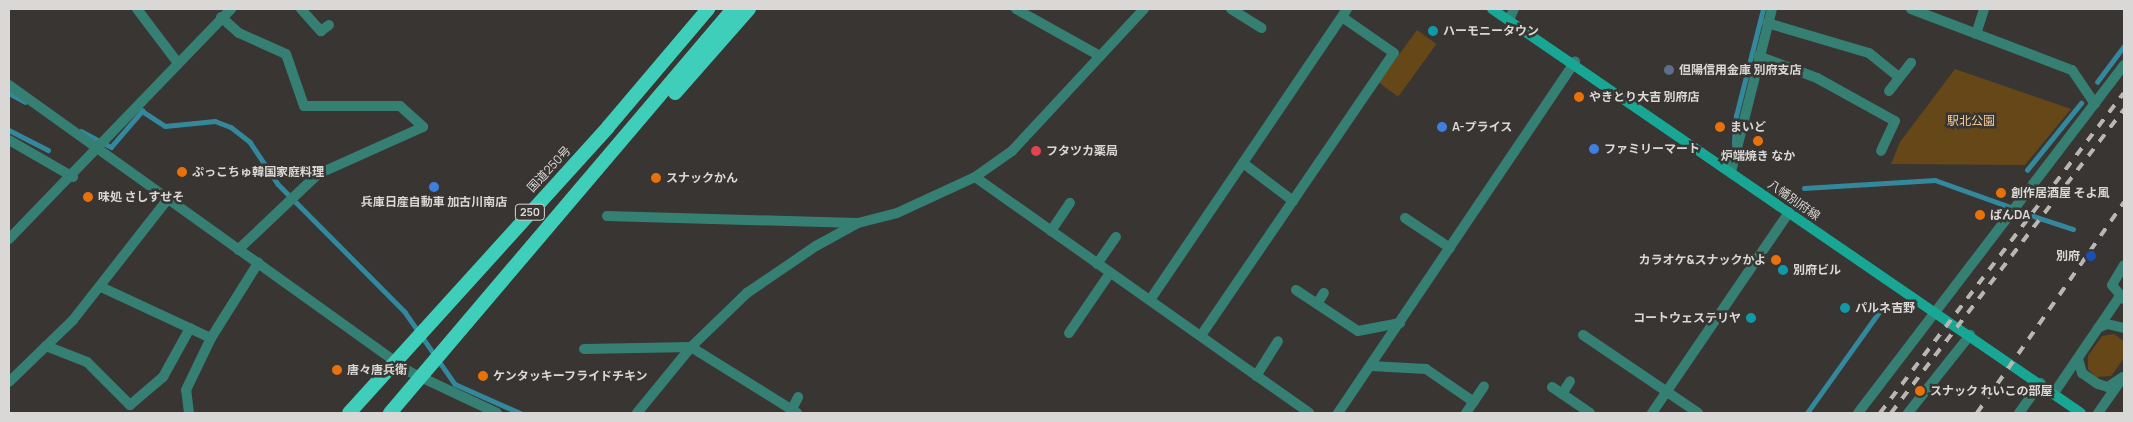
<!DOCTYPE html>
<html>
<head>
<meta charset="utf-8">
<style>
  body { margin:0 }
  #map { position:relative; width:2133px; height:422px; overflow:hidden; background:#383532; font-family:Manrope,"Noto Sans JP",sans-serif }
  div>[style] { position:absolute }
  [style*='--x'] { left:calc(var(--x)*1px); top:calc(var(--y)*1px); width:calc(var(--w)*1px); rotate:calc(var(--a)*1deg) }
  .green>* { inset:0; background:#664718; transform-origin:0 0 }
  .stream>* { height:4.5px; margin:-2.25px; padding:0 2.25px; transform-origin:2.25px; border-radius:2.25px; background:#33889c }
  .minor>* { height:10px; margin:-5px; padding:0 5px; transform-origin:5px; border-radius:5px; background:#367f73 }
  .tertiary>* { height:10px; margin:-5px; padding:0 5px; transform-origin:5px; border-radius:5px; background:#367f73 }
  .secondary>* { height:10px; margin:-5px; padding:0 5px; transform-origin:5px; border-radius:5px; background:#19a795 }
  .trunk>* { height:14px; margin:-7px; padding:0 7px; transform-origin:7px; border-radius:7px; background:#3eceba }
  .rail>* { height:4px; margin-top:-2px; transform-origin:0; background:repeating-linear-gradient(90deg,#b9b7b4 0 9px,transparent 0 18px) }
  .dots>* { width:14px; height:14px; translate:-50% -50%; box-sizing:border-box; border:2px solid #383532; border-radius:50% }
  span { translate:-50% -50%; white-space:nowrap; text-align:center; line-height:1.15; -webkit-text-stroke:5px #383532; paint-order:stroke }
  .shield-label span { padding:1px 4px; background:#383532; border:1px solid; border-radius:4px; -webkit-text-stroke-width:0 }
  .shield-label { font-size:11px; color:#dad8d6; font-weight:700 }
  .poi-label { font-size:12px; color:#dad8d6; font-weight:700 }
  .left { translate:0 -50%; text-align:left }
  .right { translate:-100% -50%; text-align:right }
  .park-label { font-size:12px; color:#f6ce98 }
  .street-label { font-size:12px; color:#dad8d6 }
  .frame { position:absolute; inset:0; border:10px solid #dad8d6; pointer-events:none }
</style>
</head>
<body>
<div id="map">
  <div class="green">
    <div style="left:1417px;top:30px;width:24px;height:65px;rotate:36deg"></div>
    <div style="clip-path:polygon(1955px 69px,2071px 109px,2025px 165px,1891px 164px,1900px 142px)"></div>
    <div style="clip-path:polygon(2114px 334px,2124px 341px,2124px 358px,2111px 376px,2096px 377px,2088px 369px,2088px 356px,2102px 336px)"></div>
  </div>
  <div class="stream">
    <div style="--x:2097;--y:82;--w:45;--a:-53.1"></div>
    <div style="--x:9;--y:93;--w:18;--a:29"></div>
    <div style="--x:9;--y:130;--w:44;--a:27.1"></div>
    <div style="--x:81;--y:131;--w:34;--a:28"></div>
    <div style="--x:111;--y:147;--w:48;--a:-49.3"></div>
    <div style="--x:142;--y:111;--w:27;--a:33"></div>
    <div style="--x:165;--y:126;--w:50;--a:-5.7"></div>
    <div style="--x:215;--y:121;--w:17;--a:21"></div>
    <div style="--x:231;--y:127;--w:24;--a:38"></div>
    <div style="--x:250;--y:142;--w:50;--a:56.3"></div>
    <div style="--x:278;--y:184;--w:180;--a:45.2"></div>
    <div style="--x:405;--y:312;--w:88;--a:55.2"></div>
    <div style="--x:455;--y:384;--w:71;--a:24"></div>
    <div style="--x:1734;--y:144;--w:28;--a:-86"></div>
    <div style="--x:1736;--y:116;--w:110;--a:-75.8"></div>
    <div style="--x:2027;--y:170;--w:86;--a:-51.1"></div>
    <div style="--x:1804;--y:188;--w:131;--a:-3.5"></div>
    <div style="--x:1935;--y:180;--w:83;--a:19.7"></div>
    <div style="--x:2033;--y:216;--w:42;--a:18"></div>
    <div style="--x:1807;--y:413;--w:133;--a:-54.5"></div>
  </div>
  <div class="minor">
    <div style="--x:137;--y:9;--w:68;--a:52.8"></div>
    <div style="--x:301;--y:9;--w:30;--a:48"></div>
    <div style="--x:321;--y:31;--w:10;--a:-37"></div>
    <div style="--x:1016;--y:9;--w:96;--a:29.2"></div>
    <div style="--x:1231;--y:9;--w:36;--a:32"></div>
    <div style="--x:1911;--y:9;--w:172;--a:20.8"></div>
    <div style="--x:2072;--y:70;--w:41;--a:55.9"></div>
    <div style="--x:221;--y:17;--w:24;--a:42"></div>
    <div style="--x:239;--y:33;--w:51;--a:24.1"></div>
    <div style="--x:286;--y:54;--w:55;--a:70.9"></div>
    <div style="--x:304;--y:106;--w:96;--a:0"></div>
    <div style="--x:400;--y:106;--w:31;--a:42"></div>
    <div style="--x:423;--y:127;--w:115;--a:155.9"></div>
    <div style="--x:318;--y:174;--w:110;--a:136.5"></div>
    <div style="--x:1509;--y:20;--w:12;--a:-66"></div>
    <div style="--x:1767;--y:23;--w:106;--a:16.4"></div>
    <div style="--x:1869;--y:53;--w:38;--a:39"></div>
    <div style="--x:1976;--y:34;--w:26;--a:-72"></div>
    <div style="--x:1758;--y:56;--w:63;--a:20.4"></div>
    <div style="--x:1817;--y:78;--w:89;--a:28.9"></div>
    <div style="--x:1895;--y:121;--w:33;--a:115"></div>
    <div style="--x:1889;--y:91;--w:36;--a:-52"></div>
    <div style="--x:9;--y:140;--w:74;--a:30"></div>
    <div style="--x:1243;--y:163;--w:63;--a:37.2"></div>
    <div style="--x:1731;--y:172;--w:168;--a:-75.9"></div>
    <div style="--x:975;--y:177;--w:409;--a:35.2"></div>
    <div style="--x:607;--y:216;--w:250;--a:1.6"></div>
    <div style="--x:1405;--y:218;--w:54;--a:33.7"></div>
    <div style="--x:1051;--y:231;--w:34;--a:-56"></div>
    <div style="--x:9;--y:239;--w:320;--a:-46"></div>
    <div style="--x:1097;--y:264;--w:33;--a:-55"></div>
    <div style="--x:101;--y:287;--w:121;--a:24.9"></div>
    <div style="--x:1296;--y:290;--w:74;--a:33.5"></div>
    <div style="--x:1358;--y:331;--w:43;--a:-10.8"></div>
    <div style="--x:2124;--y:299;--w:18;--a:-131"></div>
    <div style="--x:2112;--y:285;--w:23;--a:-59"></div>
    <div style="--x:1150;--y:300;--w:351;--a:-55.9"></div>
    <div style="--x:1317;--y:304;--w:13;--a:-58"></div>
    <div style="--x:2098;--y:328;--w:10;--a:-24"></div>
    <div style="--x:2107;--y:324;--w:17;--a:13"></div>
    <div style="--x:1069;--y:333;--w:73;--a:-55.7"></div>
    <div style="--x:1202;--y:334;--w:340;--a:-55.7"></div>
    <div style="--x:1394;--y:53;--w:63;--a:-145.3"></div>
    <div style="--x:1583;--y:335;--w:139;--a:34.1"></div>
    <div style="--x:46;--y:346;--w:44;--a:21.3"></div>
    <div style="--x:87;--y:362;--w:61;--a:45"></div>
    <div style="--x:130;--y:405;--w:43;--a:-40.3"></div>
    <div style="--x:163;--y:377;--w:56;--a:-61.1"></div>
    <div style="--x:584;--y:349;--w:107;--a:-1.1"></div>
    <div style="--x:691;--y:347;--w:125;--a:31.9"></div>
    <div style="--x:2078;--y:359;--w:15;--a:74"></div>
    <div style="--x:2082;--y:373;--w:19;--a:35"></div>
    <div style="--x:2098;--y:384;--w:10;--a:17"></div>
    <div style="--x:2108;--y:387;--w:18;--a:-34"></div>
    <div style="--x:1371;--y:366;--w:55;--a:3.1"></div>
    <div style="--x:1426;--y:369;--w:58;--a:34.5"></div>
    <div style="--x:1256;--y:376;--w:41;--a:-57.8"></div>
    <div style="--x:9;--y:382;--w:89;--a:-44.1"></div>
    <div style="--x:73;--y:320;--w:152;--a:-51.9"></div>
    <div style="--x:1552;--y:387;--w:46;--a:34.4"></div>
    <div style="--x:2054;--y:393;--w:117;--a:-55.8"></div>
    <div style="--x:1562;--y:394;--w:15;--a:-58"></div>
    <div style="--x:189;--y:413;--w:23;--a:-97"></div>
    <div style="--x:186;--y:390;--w:58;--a:-64.3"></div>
    <div style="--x:211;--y:338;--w:89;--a:-57.9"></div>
    <div style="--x:637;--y:413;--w:85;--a:-50.7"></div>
    <div style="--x:691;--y:347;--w:78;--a:-44"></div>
    <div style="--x:747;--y:293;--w:83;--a:-34.3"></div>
    <div style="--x:816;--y:246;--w:48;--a:-28.7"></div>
    <div style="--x:858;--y:223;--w:40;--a:-14.4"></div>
    <div style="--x:897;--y:213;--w:86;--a:-24.8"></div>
    <div style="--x:975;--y:177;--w:45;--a:-35.1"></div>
    <div style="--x:1012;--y:151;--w:194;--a:-47.1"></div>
    <div style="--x:790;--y:413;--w:18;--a:-63"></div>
    <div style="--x:1338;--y:413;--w:424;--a:-56"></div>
    <div style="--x:1466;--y:413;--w:32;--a:-56"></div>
    <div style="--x:1652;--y:413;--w:243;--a:-55.7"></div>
    <div style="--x:1858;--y:413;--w:438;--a:-52.6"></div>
    <div style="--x:1908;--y:413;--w:100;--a:-51.5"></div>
    <div style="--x:2019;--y:413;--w:37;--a:-54"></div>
    <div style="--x:2098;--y:413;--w:39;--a:-55"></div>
  </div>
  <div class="tertiary">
    <div style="--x:9;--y:85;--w:493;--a:35.6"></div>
    <div style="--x:410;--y:372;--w:96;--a:25.2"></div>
  </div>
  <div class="secondary">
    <div style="--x:1492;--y:9;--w:714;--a:34.45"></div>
  </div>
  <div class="trunk">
    <div style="--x:675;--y:93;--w:112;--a:-48.6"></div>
    <div style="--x:349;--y:413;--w:386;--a:-47.8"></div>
    <div style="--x:608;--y:127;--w:155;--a:-49.7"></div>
    <div style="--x:390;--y:413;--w:530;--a:-49.67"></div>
  </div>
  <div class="rail">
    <div style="--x:1880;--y:413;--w:402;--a:-52.7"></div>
    <div style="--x:1891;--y:413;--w:383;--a:-52.5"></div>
    <div style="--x:1977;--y:413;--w:257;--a:-55.1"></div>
  </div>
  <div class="dots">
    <div style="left:1433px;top:31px;background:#0f9aa8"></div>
    <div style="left:1669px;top:70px;background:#5c6f8a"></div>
    <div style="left:1579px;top:97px;background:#e8710a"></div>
    <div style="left:1442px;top:127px;background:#3f7fe0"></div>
    <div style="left:1720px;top:127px;background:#e8710a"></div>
    <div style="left:1758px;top:141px;background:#e8710a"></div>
    <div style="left:1594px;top:149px;background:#3f7fe0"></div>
    <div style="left:1036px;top:151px;background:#e0444e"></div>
    <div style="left:182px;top:172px;background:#e8710a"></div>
    <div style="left:656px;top:178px;background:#e8710a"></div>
    <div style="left:434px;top:187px;background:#3f7fe0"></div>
    <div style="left:2001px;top:193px;background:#e8710a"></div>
    <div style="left:88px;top:197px;background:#e8710a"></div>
    <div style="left:1980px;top:215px;background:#e8710a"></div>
    <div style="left:2091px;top:256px;background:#1a4fb4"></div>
    <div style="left:1776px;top:260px;background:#e8710a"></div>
    <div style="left:1783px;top:270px;background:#0f9aa8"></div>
    <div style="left:1845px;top:308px;background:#0f9aa8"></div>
    <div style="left:1751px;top:318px;background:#0f9aa8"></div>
    <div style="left:337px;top:370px;background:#e8710a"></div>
    <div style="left:483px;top:376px;background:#e8710a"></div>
    <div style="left:1920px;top:391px;background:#e8710a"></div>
  </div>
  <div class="shield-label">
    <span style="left:530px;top:212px">250</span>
  </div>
  <div class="poi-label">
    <span class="left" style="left:1443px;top:31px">ハーモニータウン</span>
    <span class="left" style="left:1679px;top:70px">但陽信用金庫 別府支店</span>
    <span class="left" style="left:1589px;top:97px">やきとり大吉 別府店</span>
    <span class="left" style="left:1452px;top:127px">A-プライス</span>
    <span class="left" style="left:1730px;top:127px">まいど</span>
    <span class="left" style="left:1604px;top:149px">ファミリーマート</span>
    <span class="left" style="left:1046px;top:151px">フタツカ薬局</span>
    <span style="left:1758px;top:156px">炉端焼き なか</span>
    <span class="left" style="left:192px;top:172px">ぷっこちゅ韓国家庭料理</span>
    <span class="left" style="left:666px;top:178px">スナックかん</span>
    <span class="left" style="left:2011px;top:193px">創作居酒屋 そよ風</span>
    <span class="left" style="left:98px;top:197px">味処 さしすせそ</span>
    <span style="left:434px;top:202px">兵庫日産自動車 加古川南店</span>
    <span class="left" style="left:1990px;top:215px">ぱんDA</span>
    <span class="right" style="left:2080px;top:256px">別府</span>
    <span class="right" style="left:1766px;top:260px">カラオケ&amp;スナックかよ</span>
    <span class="left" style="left:1793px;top:270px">別府ビル</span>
    <span class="left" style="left:1855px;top:308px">パルネ吉野</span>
    <span class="right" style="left:1741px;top:318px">コートウェステリヤ</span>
    <span class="left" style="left:347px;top:370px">唐々唐兵衛</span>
    <span class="left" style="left:493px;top:376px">ケンタッキーフライドチキン</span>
    <span class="left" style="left:1930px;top:391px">スナック れいこの部屋</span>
  </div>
  <div class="park-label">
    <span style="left:1971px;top:121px">駅北公園</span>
  </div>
  <div class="street-label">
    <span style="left:549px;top:169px;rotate:-47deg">国道250号</span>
    <span style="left:1794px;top:200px;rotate:35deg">八幡別府線</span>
  </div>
  <div class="frame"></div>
</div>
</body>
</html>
